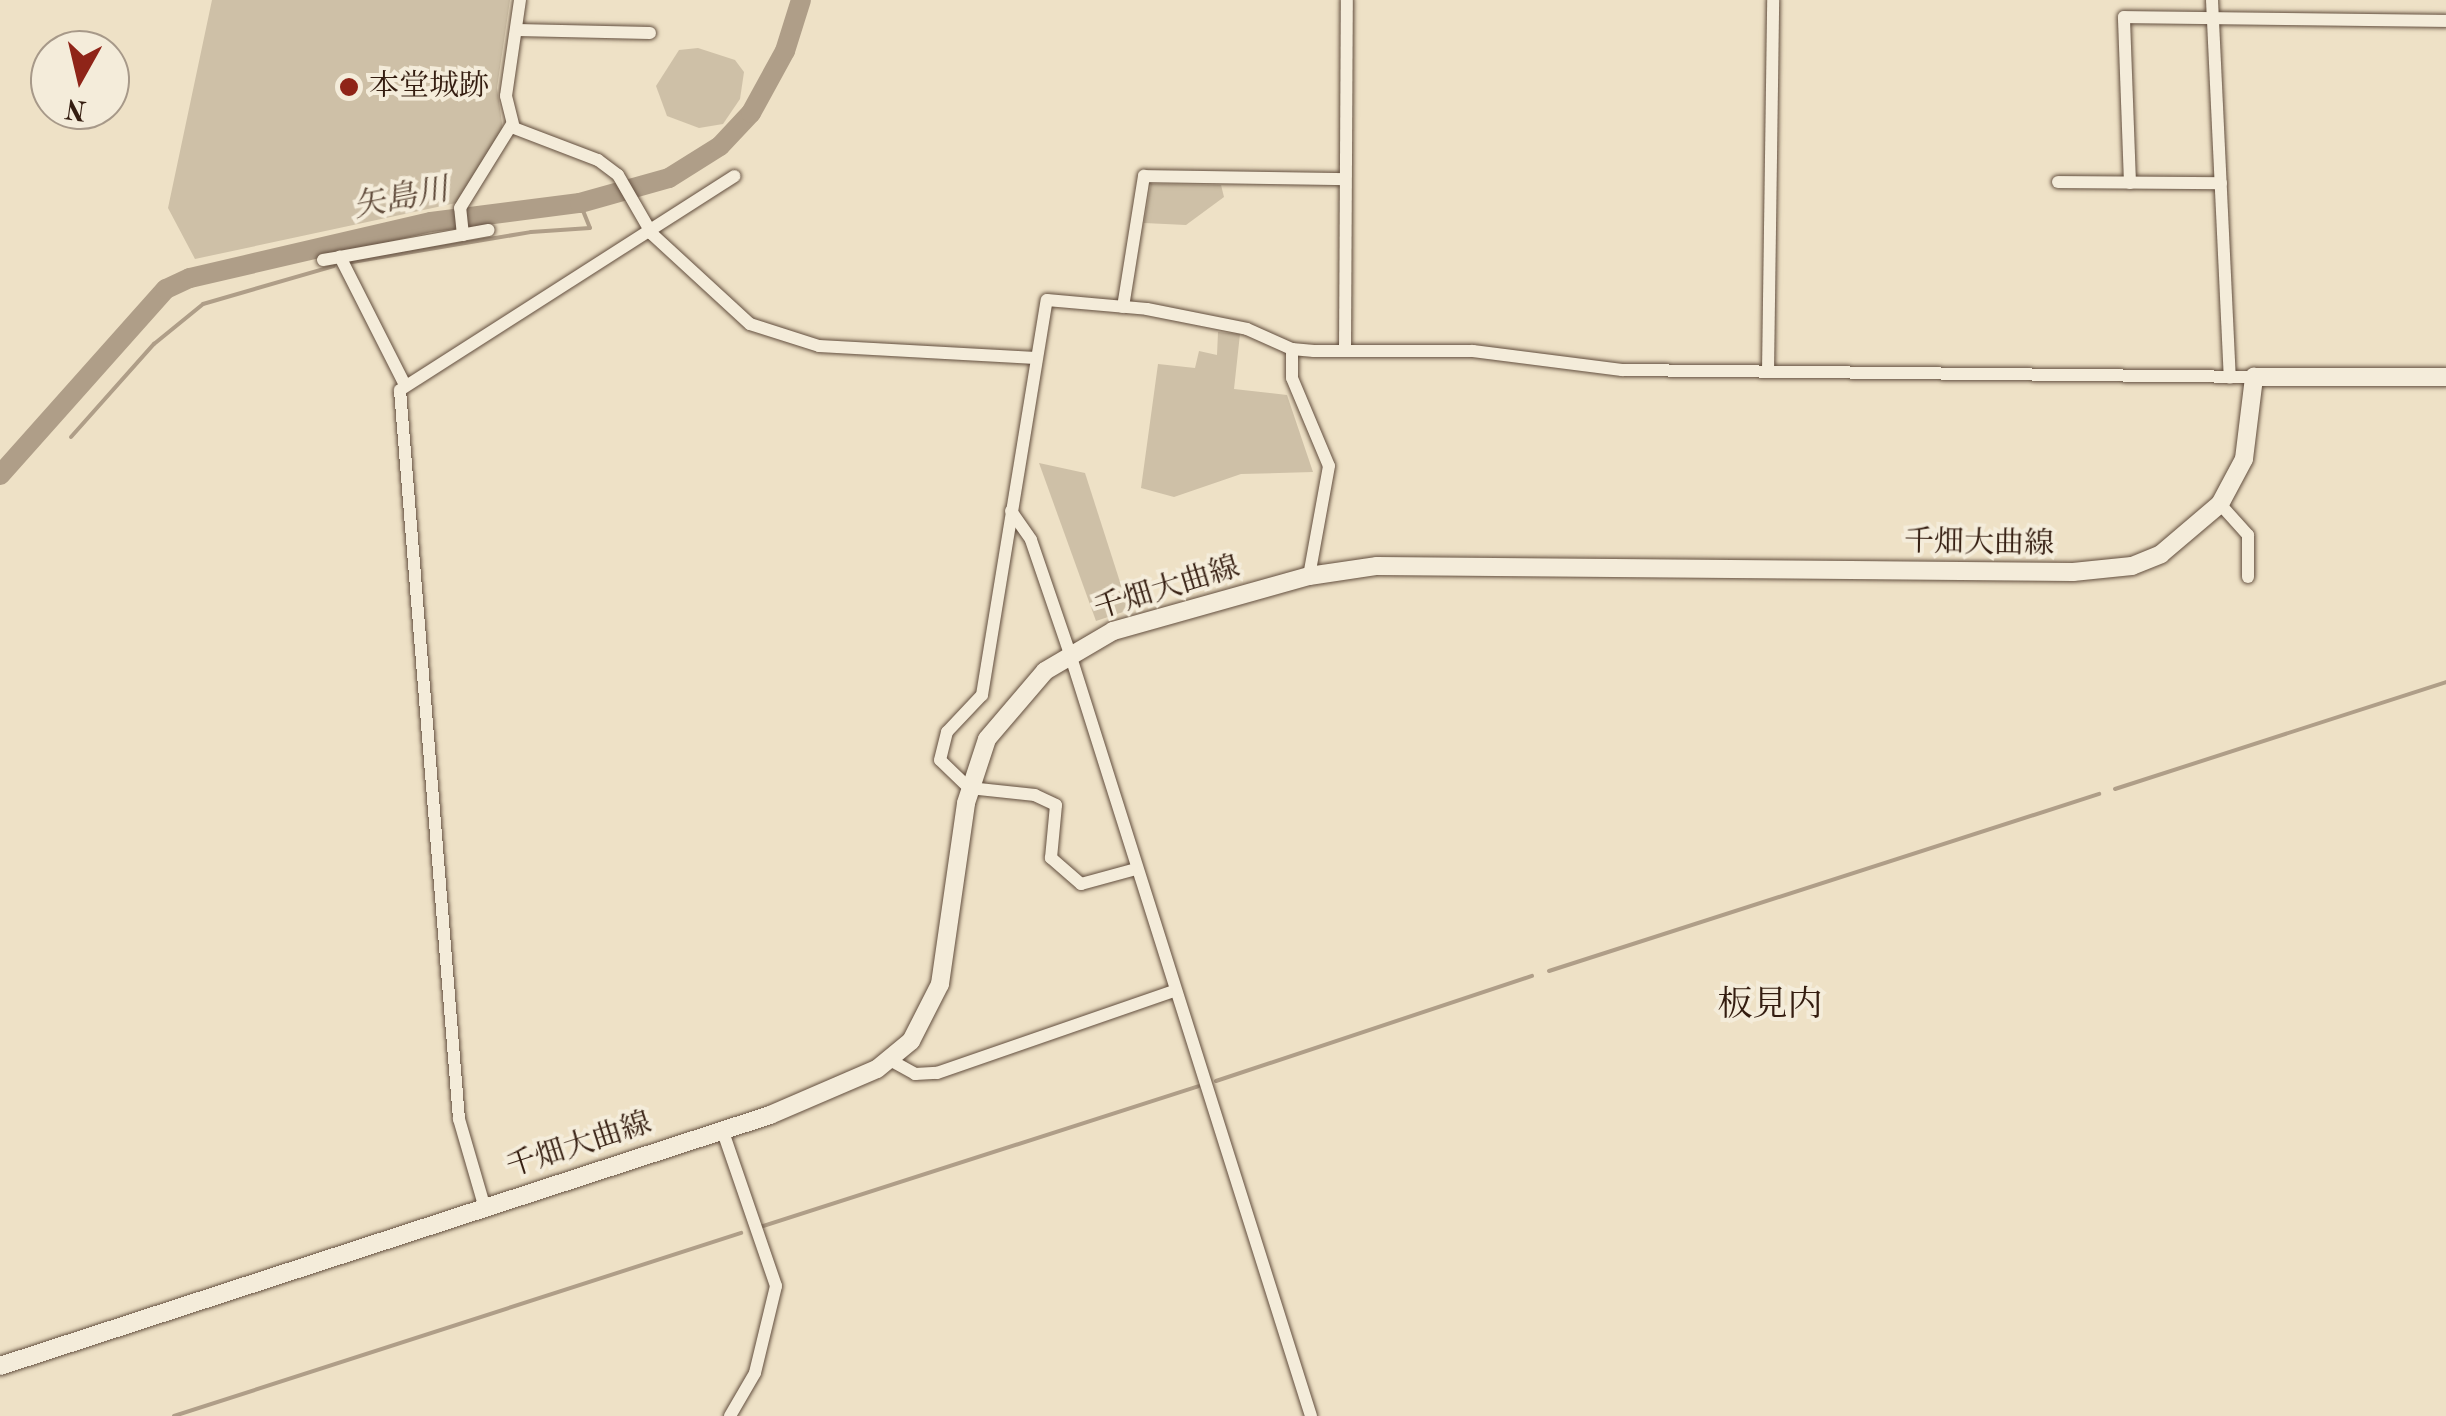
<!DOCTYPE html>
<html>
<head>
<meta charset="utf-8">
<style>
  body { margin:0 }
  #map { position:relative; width:2446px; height:1416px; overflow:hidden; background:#eee1c6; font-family:"Old Standard TT","Noto Serif JP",serif }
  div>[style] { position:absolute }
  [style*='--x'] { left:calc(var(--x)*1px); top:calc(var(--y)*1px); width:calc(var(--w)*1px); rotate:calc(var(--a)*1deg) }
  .green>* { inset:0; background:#cec0a7 }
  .stream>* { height:4px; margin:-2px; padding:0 2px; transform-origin:2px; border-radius:2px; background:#af9e88 }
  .river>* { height:20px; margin:-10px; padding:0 10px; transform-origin:10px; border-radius:10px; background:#af9e88 }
  .roads { filter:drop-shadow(0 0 2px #624e3e) drop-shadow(0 0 2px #624e3e) }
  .street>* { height:12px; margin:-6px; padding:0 6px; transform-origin:6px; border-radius:6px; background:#f4ecda }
  .secondary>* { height:18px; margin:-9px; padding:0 9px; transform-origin:9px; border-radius:9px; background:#f4ecda }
  .dots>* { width:28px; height:28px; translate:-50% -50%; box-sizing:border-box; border:5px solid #f4ecda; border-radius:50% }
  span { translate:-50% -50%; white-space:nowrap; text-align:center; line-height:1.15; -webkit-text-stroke:8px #f4ecda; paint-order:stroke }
  .poi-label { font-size:30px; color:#341d10 }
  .left { translate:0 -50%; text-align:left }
  .street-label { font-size:30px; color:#341d10 }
  .water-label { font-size:32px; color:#5f4a3a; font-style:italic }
  .quarter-label { font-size:35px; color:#341d10 }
  .north { position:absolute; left:30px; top:30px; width:100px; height:100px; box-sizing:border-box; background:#f4ecda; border:2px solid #a79989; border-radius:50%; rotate:188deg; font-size:28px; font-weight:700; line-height:40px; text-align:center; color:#341d10 }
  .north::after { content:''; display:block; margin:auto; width:35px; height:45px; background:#8f2418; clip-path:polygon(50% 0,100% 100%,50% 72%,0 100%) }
</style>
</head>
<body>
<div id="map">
  <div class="green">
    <div style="clip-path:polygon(212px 0,510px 0,497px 88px,503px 130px,456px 203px,195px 259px,168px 208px)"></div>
    <div style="clip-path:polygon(698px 48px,735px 60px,744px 72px,740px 99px,723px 124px,699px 128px,667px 116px,656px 86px,679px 50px)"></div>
    <div style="clip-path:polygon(1151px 184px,1221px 185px,1224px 197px,1186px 225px,1144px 223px)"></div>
    <div style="clip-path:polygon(1218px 332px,1240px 334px,1234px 389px,1287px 395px,1313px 472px,1241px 474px,1174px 497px,1141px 488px,1158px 364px,1195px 368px,1199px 351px,1217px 355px)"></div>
    <div style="clip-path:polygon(1039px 463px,1085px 473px,1129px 610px,1096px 621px)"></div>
  </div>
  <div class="stream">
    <div style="--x:352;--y:262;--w:181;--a:-9.5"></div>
    <div style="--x:531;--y:232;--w:59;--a:-3.9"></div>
    <div style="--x:590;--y:228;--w:27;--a:-112"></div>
    <div style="--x:71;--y:437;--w:125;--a:-48.3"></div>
    <div style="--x:154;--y:344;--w:63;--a:-39.2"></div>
    <div style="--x:203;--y:304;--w:136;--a:-16.2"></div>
    <div style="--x:2115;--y:789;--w:348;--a:-17.9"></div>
    <div style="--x:1549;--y:971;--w:578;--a:-17.84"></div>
    <div style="--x:1216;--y:1081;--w:333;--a:-18.4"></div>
    <div style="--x:760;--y:1227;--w:460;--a:-17.8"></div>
    <div style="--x:174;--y:1416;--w:596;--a:-17.89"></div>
  </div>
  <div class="river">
    <div style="--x:0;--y:475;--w:249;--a:-48.3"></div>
    <div style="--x:166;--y:289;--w:26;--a:-25"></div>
    <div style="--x:190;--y:278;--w:247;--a:-13.1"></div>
    <div style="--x:431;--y:222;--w:150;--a:-7.3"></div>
    <div style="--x:580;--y:203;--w:92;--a:-15.7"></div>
    <div style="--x:669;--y:178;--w:60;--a:-32.1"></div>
    <div style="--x:720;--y:146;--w:45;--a:-46.8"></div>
    <div style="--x:751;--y:113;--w:71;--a:-61.3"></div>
    <div style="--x:785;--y:51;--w:53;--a:-72.6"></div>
  </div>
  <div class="roads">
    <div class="street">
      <div style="--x:520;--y:0;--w:97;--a:98.3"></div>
      <div style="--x:506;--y:96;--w:33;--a:76"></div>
      <div style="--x:514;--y:128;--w:90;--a:20.9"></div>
      <div style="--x:598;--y:160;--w:25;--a:37"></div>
      <div style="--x:618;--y:175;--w:68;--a:60"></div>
      <div style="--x:652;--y:234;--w:133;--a:42.6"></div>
      <div style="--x:750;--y:324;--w:72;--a:17.7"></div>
      <div style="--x:819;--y:346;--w:217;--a:3.2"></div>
      <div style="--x:2212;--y:0;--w:378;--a:87.3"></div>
      <div style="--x:517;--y:30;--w:133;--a:1.3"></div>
      <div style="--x:2058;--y:182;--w:163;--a:0.4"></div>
      <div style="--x:2130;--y:183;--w:166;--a:-92.1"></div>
      <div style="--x:2124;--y:17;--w:322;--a:0.7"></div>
      <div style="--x:463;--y:235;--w:27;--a:-96"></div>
      <div style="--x:460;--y:208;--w:99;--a:-58.2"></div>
      <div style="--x:323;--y:260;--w:17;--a:-10"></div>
      <div style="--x:1123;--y:307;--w:133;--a:-80.9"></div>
      <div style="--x:1144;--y:176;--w:201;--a:0.9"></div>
      <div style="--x:1292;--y:349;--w:29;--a:90"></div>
      <div style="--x:1292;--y:378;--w:95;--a:67.2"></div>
      <div style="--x:1329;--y:466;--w:112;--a:100.3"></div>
      <div style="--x:1345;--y:351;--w:351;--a:-89.7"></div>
      <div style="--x:1768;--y:372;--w:372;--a:-89.2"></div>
      <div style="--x:405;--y:385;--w:144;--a:-116.9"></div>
      <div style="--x:340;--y:257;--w:151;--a:-10.3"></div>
      <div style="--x:2220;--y:504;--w:42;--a:47.9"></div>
      <div style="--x:2248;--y:535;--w:42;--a:90"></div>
      <div style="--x:1011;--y:511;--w:35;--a:55"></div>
      <div style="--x:1031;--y:540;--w:120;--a:71.1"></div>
      <div style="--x:1070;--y:654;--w:799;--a:72.45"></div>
      <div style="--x:1136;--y:869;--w:57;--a:164.7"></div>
      <div style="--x:1081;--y:884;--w:40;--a:-139"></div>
      <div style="--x:1051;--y:858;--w:53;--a:-84.6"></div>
      <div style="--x:1056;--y:805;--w:23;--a:-155"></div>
      <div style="--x:1035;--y:795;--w:66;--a:-173.9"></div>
      <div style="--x:969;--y:788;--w:40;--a:-136"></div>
      <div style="--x:940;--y:760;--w:29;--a:-76"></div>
      <div style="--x:947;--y:732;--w:51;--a:-46.6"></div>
      <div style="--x:982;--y:695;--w:400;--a:-80.7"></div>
      <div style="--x:1047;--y:300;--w:100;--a:5.1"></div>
      <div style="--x:1147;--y:309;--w:102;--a:11.3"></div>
      <div style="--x:1247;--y:329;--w:49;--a:24"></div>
      <div style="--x:1292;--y:349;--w:22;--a:5"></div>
      <div style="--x:1314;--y:351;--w:159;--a:0"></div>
      <div style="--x:1473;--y:351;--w:150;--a:7.3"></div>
      <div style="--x:1622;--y:370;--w:632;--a:0.63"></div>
      <div style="--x:890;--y:1060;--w:29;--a:29"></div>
      <div style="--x:915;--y:1074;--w:22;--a:-3"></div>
      <div style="--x:937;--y:1073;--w:251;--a:-19.1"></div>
      <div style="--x:722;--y:1129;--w:166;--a:71"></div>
      <div style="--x:776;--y:1286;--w:89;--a:103.6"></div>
      <div style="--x:755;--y:1373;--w:50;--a:120.2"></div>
      <div style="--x:484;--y:1205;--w:90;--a:-106.2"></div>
      <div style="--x:459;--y:1119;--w:731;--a:-94.63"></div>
      <div style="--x:400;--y:390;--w:397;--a:-32.6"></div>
    </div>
    <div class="secondary">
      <div style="--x:0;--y:1366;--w:810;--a:-18.05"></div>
      <div style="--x:770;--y:1115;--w:116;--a:-23.3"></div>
      <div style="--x:877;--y:1069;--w:44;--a:-39.5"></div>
      <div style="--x:911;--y:1041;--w:64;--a:-63"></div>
      <div style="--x:940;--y:984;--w:183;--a:-81.8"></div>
      <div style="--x:966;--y:803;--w:67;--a:-71.8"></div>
      <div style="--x:987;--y:739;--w:89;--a:-49.5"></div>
      <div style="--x:1045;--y:671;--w:79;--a:-30.5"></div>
      <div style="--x:1113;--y:631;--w:204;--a:-15.7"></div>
      <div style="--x:1309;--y:576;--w:69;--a:-8.4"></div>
      <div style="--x:1377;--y:566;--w:696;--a:0.49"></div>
      <div style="--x:2073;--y:572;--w:59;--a:-5.8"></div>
      <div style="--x:2132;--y:566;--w:31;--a:-22"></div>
      <div style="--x:2161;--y:554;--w:77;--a:-40.3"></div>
      <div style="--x:2220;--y:504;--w:51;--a:-61.9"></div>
      <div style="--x:2244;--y:459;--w:83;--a:-83"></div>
      <div style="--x:2254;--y:377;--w:192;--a:0"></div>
    </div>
  </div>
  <div class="dots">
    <div style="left:349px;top:87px;background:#8f2418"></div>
  </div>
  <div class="poi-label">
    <span class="left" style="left:369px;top:87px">本堂城跡</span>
  </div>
  <div class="street-label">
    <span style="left:1979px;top:544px;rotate:1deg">千畑大曲線</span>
    <span style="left:1167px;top:589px;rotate:-17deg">千畑大曲線</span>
    <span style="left:579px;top:1146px;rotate:-18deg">千畑大曲線</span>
  </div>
  <div class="water-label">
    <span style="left:401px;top:200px;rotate:-11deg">矢島川</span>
  </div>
  <div class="quarter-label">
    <span style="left:1770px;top:1006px">板見内</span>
  </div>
  <div class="north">N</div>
</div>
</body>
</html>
